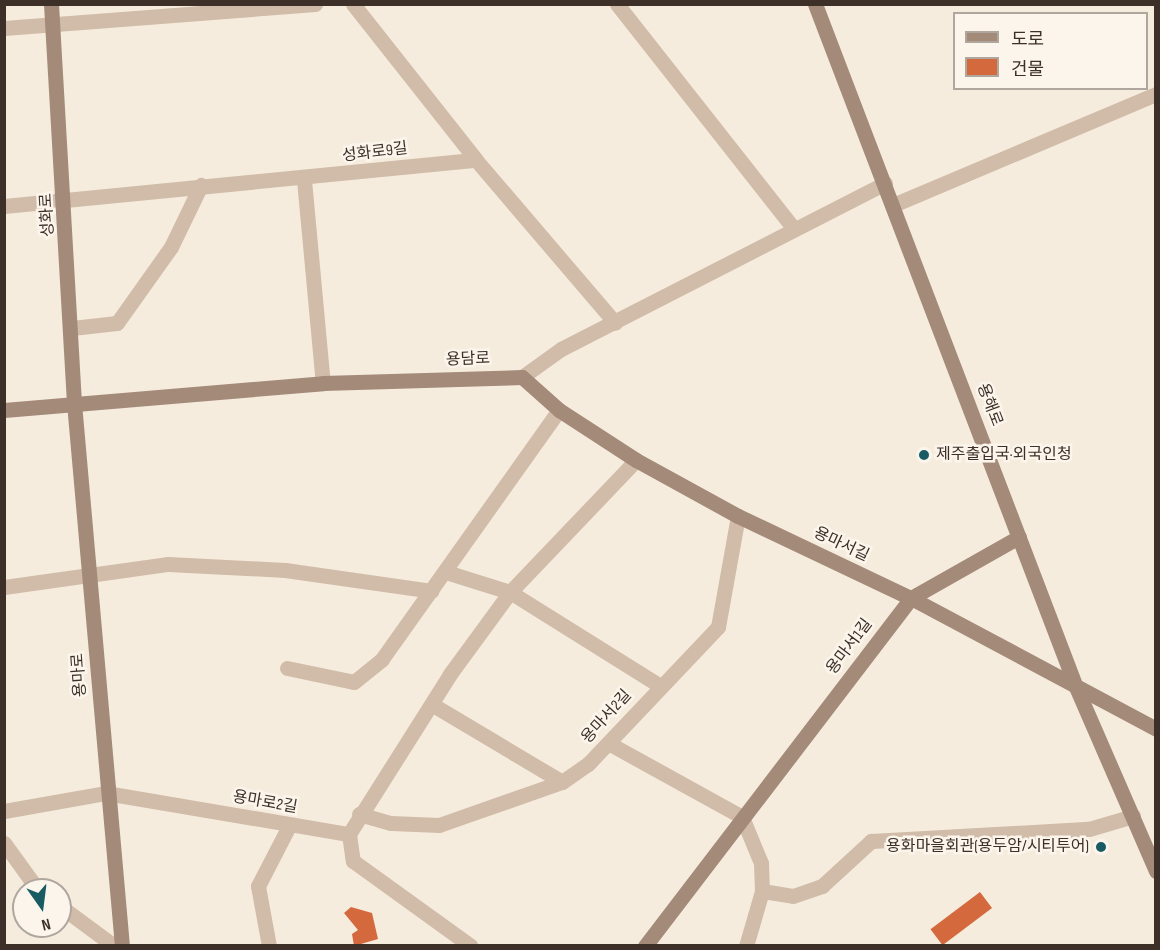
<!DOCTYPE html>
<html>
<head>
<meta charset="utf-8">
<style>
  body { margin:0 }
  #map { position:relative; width:1160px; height:950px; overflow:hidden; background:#f6ecde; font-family:"Sofia Sans Condensed","Noto Sans KR",sans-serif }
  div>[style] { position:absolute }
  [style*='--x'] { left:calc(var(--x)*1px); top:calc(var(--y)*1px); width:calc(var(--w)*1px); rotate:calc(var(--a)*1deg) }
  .building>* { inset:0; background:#d4693d; transform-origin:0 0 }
  .street>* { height:15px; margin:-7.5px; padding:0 7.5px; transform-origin:7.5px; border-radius:7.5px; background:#d0bca8 }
  .secondary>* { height:15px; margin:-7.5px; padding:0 7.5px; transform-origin:7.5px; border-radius:7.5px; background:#a48a79 }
  .dots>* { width:16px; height:16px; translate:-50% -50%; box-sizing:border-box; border:3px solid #fcf5ec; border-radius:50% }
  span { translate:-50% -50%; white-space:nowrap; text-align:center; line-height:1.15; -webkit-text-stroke:5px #fcf5ec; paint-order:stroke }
  .street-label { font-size:16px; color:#3c3029 }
  .poi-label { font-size:16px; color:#3c3029 }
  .left { translate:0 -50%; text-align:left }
  .right { translate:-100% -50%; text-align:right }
  .frame { position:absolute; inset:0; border:6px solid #3c3029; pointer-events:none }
  .legend { position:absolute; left:953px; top:12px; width:195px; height:78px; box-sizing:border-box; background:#fcf5ec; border:2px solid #afa69e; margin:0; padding:8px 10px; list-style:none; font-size:18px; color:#3c3029 }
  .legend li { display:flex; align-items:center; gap:12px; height:30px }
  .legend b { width:30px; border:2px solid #afa69e }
  .north { position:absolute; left:12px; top:878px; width:60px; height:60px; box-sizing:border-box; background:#fcf5ec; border:2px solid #afa69e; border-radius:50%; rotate:166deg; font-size:16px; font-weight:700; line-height:24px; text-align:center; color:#3c3029 }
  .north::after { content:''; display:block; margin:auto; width:21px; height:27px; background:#185b63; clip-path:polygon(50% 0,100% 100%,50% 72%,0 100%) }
</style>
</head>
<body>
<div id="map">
  <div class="building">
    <div style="left:980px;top:892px;width:20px;height:62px;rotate:53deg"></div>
    <div style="clip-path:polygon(351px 907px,372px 913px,378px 939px,354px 946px,352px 934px,358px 930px,344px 913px)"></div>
  </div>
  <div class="street">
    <div style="--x:353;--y:4;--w:199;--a:51.7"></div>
    <div style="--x:476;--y:160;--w:214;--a:49.5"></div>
    <div style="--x:617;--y:4;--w:283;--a:51.8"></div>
    <div style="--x:4;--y:28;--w:312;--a:-4.4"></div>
    <div style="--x:304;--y:180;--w:204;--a:84.7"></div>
    <div style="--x:893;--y:205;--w:285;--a:-22.9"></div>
    <div style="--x:4;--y:206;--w:474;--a:-5.6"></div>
    <div style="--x:72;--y:328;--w:45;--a:-6.3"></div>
    <div style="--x:117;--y:323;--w:93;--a:-54.6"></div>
    <div style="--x:171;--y:247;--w:69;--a:-64.2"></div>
    <div style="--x:522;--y:377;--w:48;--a:-35.7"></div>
    <div style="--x:561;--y:349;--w:364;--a:-27.1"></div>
    <div style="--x:446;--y:572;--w:67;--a:17.4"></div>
    <div style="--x:510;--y:592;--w:176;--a:32"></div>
    <div style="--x:4;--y:587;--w:166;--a:-8"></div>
    <div style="--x:168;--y:564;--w:117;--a:2.9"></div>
    <div style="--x:285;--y:570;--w:148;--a:8.1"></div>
    <div style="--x:287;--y:668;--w:68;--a:11.8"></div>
    <div style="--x:354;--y:682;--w:36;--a:-39"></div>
    <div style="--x:382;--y:659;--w:305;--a:-54.6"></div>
    <div style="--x:433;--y:705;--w:150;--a:30.8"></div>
    <div style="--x:610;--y:744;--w:151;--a:28.9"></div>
    <div style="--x:742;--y:817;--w:50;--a:67.6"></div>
    <div style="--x:761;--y:863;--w:28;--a:88"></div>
    <div style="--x:762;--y:891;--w:57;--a:106.2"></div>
    <div style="--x:4;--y:811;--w:104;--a:-10"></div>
    <div style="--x:106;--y:793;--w:246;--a:9.6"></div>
    <div style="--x:349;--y:834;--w:27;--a:82"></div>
    <div style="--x:353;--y:861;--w:145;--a:35.8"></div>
    <div style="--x:359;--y:814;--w:33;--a:16"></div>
    <div style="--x:391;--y:823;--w:48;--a:2.4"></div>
    <div style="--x:439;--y:825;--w:130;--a:-19.3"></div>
    <div style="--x:562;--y:782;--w:32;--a:-35"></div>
    <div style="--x:588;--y:764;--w:189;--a:-46.5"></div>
    <div style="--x:718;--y:627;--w:113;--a:-79.8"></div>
    <div style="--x:349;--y:834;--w:189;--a:-57.7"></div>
    <div style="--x:450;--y:674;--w:102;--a:-53.8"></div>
    <div style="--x:510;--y:592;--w:182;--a:-46.3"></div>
    <div style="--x:4;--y:843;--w:58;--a:54.1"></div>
    <div style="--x:762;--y:891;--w:31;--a:9"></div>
    <div style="--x:793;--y:896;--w:31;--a:-19"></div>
    <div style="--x:822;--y:886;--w:67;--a:-42.6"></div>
    <div style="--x:871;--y:841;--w:218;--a:-3.2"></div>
    <div style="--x:1089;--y:829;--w:46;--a:-16.5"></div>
    <div style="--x:60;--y:906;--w:67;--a:36.5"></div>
    <div style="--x:269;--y:946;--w:61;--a:-100.4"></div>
    <div style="--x:258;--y:886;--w:68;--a:-62.7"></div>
  </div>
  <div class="secondary">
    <div style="--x:51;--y:4;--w:400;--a:86.7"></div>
    <div style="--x:74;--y:403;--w:545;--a:84.95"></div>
    <div style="--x:815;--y:4;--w:731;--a:69.09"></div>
    <div style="--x:1076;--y:687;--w:201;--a:66.5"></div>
    <div style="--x:4;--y:410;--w:320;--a:-4.8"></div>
    <div style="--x:323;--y:383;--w:199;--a:-1.7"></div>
    <div style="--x:522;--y:377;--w:50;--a:41.7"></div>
    <div style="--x:559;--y:410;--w:92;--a:33"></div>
    <div style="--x:636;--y:460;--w:116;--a:28.8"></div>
    <div style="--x:738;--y:516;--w:191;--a:25.4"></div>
    <div style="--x:911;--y:598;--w:278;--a:28.1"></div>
    <div style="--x:645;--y:946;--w:438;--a:-52.6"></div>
    <div style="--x:911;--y:598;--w:124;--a:-29.5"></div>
  </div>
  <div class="dots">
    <div style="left:924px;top:455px;background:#185b63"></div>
    <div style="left:1101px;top:847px;background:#185b63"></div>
  </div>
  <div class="street-label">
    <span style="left:375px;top:153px;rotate:-7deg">성화로9길</span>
    <span style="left:48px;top:215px;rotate:-93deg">성화로</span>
    <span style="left:468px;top:360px;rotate:-2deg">용담로</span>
    <span style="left:989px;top:405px;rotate:69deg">용해로</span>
    <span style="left:841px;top:545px;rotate:25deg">용마서길</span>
    <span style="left:850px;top:647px;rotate:-53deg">용마서1길</span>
    <span style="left:80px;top:675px;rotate:-94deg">용마로</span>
    <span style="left:607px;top:717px;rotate:-48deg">용마서2길</span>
    <span style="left:265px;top:803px;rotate:10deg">용마로2길</span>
  </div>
  <div class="poi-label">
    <span class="left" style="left:936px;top:455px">제주출입국·외국인청</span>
    <span class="right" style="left:1089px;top:847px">용화마을회관(용두암/시티투어)</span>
  </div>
  <div class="frame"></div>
  <ul class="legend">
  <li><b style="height:8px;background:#a48a79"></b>도로</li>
  <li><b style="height:16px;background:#d4693d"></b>건물</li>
  </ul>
  <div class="north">N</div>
</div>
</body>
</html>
